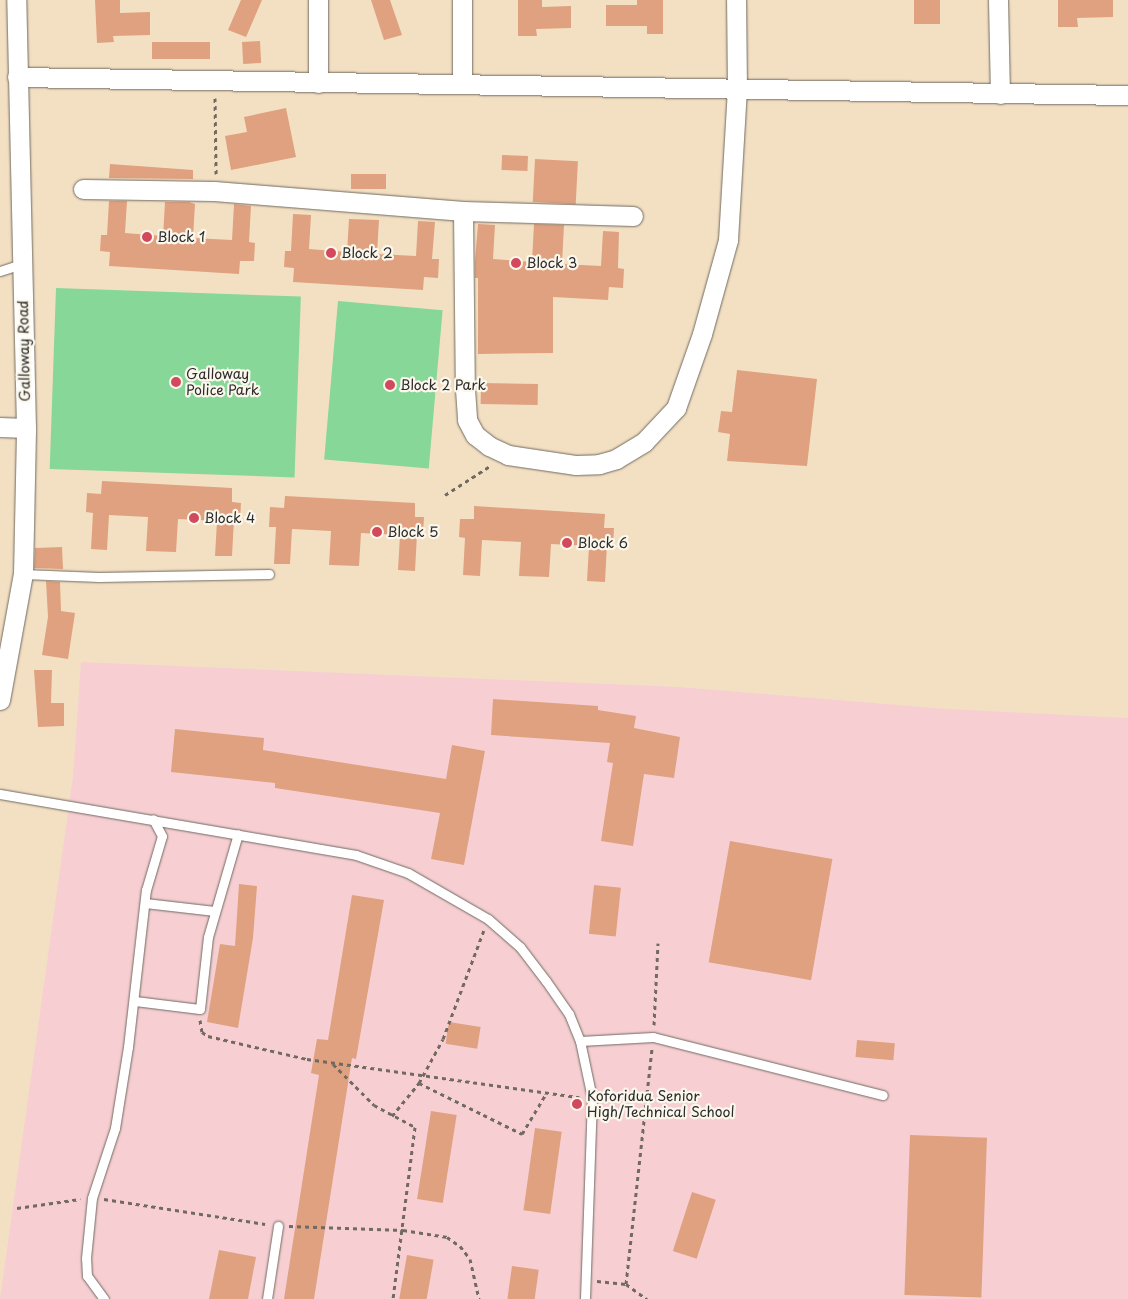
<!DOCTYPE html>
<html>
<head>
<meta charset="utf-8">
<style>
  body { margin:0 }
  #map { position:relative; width:1128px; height:1299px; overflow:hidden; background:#f3e0c3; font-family:"Playpen Sans",sans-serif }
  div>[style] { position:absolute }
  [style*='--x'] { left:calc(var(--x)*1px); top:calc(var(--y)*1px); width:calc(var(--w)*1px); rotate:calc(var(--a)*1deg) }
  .built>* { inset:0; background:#f7cfd3 }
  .green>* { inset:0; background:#86d798; transform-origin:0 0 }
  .building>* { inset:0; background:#dfa17f; transform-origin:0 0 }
  .path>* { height:3px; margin-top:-1.5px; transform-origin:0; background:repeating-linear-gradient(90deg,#716a60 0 4px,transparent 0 8px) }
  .roads { filter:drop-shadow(0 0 1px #716a60) drop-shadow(0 0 1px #716a60) }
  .lane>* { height:9px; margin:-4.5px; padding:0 4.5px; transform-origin:4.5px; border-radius:4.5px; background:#fff }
  .street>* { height:19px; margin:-9.5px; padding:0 9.5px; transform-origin:9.5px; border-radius:9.5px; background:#fff }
  .dots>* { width:14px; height:14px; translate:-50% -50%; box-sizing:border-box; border:2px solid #fbf7ec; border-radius:50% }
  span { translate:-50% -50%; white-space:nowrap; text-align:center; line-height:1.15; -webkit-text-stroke:4.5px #fbf7ec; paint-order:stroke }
  .poi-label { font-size:14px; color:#2b2b2b }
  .left { translate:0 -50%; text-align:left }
  .street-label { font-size:14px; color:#2b2b2b }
</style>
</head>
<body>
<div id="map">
  <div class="built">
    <div style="clip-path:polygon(81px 662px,680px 687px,947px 709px,1128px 718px,1128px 1299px,0 1299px,73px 776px)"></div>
  </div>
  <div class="green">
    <div style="left:56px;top:288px;width:245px;height:181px;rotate:2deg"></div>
    <div style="left:338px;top:301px;width:105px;height:159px;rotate:5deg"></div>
  </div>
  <div class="building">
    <div style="clip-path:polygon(95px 0,120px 0,120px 13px,150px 12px,150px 35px,113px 36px,114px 42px,97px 43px)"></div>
    <div style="clip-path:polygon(241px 0,262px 0,246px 37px,228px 30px)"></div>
    <div style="clip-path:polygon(371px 0,390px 0,402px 35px,384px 40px)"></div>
    <div style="clip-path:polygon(518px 0,542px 0,542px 7px,571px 6px,571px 28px,536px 29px,537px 36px,518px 36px)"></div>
    <div style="clip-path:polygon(637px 0,663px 0,663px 34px,647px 34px,647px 26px,606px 26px,606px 5px,637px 5px)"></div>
    <div style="left:914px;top:0;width:26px;height:24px"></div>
    <div style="clip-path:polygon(1058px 0,1113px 0,1113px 17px,1077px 18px,1078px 27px,1058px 27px)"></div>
    <div style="left:260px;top:41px;width:22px;height:18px;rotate:87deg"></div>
    <div style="left:152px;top:42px;width:58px;height:17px"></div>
    <div style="clip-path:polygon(286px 108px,296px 157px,231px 170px,225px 136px,247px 132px,244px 117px)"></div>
    <div style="left:502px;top:155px;width:26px;height:15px;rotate:2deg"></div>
    <div style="left:535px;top:159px;width:43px;height:43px;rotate:3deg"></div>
    <div style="clip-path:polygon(110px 164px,193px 170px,193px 179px,109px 178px)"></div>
    <div style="left:351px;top:174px;width:35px;height:15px"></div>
    <div style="clip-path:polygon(109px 201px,127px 201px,125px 233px,163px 236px,165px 202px,189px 202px,195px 204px,193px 238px,232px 240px,234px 204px,251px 206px,249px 242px,255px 243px,254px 261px,240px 261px,239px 274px,109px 266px,110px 252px,100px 251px,101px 235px,107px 235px)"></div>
    <div style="clip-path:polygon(293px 214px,311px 215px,309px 249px,347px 252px,349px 219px,379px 220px,377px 254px,416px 256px,418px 221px,435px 222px,432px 259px,439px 259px,438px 278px,424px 277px,423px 290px,293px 282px,294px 268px,284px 267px,285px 251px,291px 251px)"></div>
    <div style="clip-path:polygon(478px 224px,495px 225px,493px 259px,532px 262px,534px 224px,564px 225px,562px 264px,601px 266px,603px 231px,619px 232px,618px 268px,624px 269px,623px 288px,609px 287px,608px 300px,553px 297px,553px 353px,478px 354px,478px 278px,475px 278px,475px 261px)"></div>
    <div style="clip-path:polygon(737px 370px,817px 379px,807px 466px,727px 461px,730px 434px,718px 432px,721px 411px,732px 412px)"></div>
    <div style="left:481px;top:383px;width:57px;height:21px;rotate:1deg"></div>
    <div style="clip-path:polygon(102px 481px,232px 488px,232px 502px,241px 503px,240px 520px,234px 519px,232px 556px,215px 556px,217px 521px,178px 519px,176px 552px,146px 551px,148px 517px,109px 515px,107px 550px,91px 549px,93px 513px,86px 512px,87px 493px,101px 494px)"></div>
    <div style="clip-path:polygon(285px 496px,415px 503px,415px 517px,424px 517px,423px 534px,417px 534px,415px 571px,398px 570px,400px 535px,361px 533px,359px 566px,329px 565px,331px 531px,292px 529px,290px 564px,274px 564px,276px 527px,269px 527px,270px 507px,284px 508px)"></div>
    <div style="clip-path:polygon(474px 506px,605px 514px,604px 528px,614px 528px,613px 545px,607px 544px,605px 582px,587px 581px,589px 546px,551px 544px,549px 577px,519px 576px,521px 542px,482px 540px,480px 576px,463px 575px,465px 538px,459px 537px,460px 519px,474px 519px)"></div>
    <div style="clip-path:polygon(62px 547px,63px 569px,34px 568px,35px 548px)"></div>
    <div style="clip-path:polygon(46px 581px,60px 582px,61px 611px,75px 613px,68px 659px,42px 655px,48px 617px)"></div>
    <div style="clip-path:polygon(34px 670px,52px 670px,51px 703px,64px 703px,64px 726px,38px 727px)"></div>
    <div style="clip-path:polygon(493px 699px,598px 706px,598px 710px,636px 716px,634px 728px,680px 737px,674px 778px,644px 774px,633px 846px,601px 841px,613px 763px,607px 762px,610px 743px,491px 735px)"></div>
    <div style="clip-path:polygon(175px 729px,264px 738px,263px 750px,446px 779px,452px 745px,485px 751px,464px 865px,431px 859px,440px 813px,275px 788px,275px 783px,171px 772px)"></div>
    <div style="left:730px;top:841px;width:104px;height:123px;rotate:10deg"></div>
    <div style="clip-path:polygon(239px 884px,257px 886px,253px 938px,238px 1028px,207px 1022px,220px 944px,235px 946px)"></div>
    <div style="left:594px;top:885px;width:27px;height:49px;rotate:6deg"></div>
    <div style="clip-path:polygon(352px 895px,384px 900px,356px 1059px,352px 1058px,314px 1299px,284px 1299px,319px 1075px,311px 1073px,317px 1039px,328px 1040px)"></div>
    <div style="left:449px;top:1022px;width:32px;height:22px;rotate:9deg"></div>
    <div style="left:857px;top:1040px;width:38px;height:17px;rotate:5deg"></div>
    <div style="left:431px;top:1111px;width:26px;height:89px;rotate:9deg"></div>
    <div style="left:535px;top:1128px;width:27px;height:83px;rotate:8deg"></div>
    <div style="left:910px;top:1135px;width:77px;height:160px;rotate:2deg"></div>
    <div style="left:692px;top:1192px;width:25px;height:62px;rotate:18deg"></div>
    <div style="clip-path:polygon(219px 1250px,256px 1257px,248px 1299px,209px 1299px)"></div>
    <div style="left:407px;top:1255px;width:27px;height:45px;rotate:10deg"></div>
    <div style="left:512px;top:1266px;width:27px;height:33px;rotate:8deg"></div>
  </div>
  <div class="path">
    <div style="--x:215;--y:98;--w:76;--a:89.2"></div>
    <div style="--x:445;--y:495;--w:54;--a:-32.8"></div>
    <div style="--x:200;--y:1020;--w:12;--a:81"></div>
    <div style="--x:202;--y:1032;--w:7;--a:34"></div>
    <div style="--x:208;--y:1036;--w:102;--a:13.1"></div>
    <div style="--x:307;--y:1059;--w:275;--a:8"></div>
    <div style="--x:654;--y:1025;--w:82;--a:-87.2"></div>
    <div style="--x:333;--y:1064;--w:58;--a:45"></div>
    <div style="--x:374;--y:1105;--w:47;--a:28.2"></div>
    <div style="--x:415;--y:1127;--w:173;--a:97.3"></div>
    <div style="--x:419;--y:1083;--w:115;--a:26.3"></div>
    <div style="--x:522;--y:1134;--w:49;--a:-59.2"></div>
    <div style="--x:392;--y:1116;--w:43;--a:-50.7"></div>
    <div style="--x:419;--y:1083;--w:50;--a:-61.4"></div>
    <div style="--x:443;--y:1039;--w:116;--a:-69.4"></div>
    <div style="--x:104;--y:1199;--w:163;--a:8.8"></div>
    <div style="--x:17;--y:1208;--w:64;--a:-8.1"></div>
    <div style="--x:289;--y:1226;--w:114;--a:2"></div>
    <div style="--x:403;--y:1230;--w:45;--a:9"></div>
    <div style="--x:447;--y:1237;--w:16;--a:35"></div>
    <div style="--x:460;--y:1246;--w:16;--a:52"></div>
    <div style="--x:470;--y:1259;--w:41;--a:77.3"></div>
    <div style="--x:597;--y:1281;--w:29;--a:6"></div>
    <div style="--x:626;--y:1284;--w:26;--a:36"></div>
    <div style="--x:626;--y:1284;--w:236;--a:-83.7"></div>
  </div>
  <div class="roads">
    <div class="lane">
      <div style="--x:0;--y:271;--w:23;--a:-18"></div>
      <div style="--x:23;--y:574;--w:76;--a:2.3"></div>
      <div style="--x:99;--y:577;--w:170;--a:-1"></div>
      <div style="--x:0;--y:794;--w:361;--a:9.7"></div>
      <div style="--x:356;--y:855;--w:55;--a:19.1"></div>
      <div style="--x:408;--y:873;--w:92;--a:29.9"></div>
      <div style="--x:488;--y:919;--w:43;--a:41.2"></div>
      <div style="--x:520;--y:947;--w:43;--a:52.6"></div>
      <div style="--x:546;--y:981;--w:40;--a:55.1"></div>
      <div style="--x:569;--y:1014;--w:29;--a:68"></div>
      <div style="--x:580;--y:1041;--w:58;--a:78.1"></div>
      <div style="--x:592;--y:1098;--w:201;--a:92"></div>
      <div style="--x:145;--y:903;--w:70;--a:6.5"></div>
      <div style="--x:135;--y:1001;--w:65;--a:7"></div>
      <div style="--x:200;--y:1009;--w:72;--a:-83.7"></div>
      <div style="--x:208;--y:937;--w:107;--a:-73.8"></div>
      <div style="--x:580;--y:1041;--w:73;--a:-3.1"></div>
      <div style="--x:653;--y:1037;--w:237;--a:14.2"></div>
      <div style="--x:104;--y:1299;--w:29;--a:-126"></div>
      <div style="--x:87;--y:1276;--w:18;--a:-93"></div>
      <div style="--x:86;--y:1258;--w:60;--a:-84.3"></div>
      <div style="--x:92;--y:1198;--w:74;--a:-71.8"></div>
      <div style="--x:115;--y:1128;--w:82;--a:-80.9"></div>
      <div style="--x:128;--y:1047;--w:158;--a:-83.5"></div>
      <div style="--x:146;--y:890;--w:56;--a:-73.5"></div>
      <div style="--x:162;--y:836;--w:19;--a:-118"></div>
      <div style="--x:267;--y:1299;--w:74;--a:-81.4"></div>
    </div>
    <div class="street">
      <div style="--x:318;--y:0;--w:83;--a:90"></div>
      <div style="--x:462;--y:0;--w:84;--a:90"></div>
      <div style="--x:998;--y:0;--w:94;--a:88.8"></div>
      <div style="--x:17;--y:77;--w:1111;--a:0.93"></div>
      <div style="--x:83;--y:189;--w:131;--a:0.9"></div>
      <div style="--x:214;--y:191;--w:250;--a:4.6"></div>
      <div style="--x:463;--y:211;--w:170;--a:1.7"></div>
      <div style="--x:463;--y:211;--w:178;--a:89.4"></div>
      <div style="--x:465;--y:389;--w:31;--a:86"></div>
      <div style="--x:467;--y:420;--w:17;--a:62"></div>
      <div style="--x:475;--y:435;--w:18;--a:38"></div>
      <div style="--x:489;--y:446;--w:21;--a:25"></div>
      <div style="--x:508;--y:455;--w:69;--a:8.4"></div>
      <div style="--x:576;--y:465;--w:23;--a:-2"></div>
      <div style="--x:599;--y:464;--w:18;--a:-16"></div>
      <div style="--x:616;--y:459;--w:33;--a:-31"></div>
      <div style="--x:644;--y:442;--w:47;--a:-46.7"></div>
      <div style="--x:676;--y:408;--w:78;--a:-70.6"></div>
      <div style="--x:702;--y:334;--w:98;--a:-74.5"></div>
      <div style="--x:728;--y:240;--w:151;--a:-86.6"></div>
      <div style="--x:737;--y:89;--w:89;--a:-90.6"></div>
      <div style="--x:0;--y:427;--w:26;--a:2"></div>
      <div style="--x:0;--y:700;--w:128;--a:-79.7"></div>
      <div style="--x:23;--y:574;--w:146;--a:-88.8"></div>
      <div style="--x:26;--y:428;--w:428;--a:-91.3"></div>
    </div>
  </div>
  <div class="dots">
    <div style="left:147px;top:237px;background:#d1495b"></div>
    <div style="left:331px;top:253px;background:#d1495b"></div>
    <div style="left:516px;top:263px;background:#d1495b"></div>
    <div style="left:176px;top:382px;background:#d1495b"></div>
    <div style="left:390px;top:385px;background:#d1495b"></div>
    <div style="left:194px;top:518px;background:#d1495b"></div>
    <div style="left:377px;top:532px;background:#d1495b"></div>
    <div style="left:567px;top:543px;background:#d1495b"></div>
    <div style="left:577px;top:1104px;background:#d1495b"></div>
  </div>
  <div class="poi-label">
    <span class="left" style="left:157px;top:237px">Block 1</span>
    <span class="left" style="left:341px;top:253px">Block 2</span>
    <span class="left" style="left:526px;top:263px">Block 3</span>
    <span class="left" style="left:186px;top:382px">Galloway<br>Police Park</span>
    <span class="left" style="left:400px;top:385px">Block 2 Park</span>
    <span class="left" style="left:204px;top:518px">Block 4</span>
    <span class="left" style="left:387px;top:532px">Block 5</span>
    <span class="left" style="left:577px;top:543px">Block 6</span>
    <span class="left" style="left:587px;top:1104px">Koforidua Senior<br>High/Technical School</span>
  </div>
  <div class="street-label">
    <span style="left:24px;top:351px;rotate:-91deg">Galloway Road</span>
  </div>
</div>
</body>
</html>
